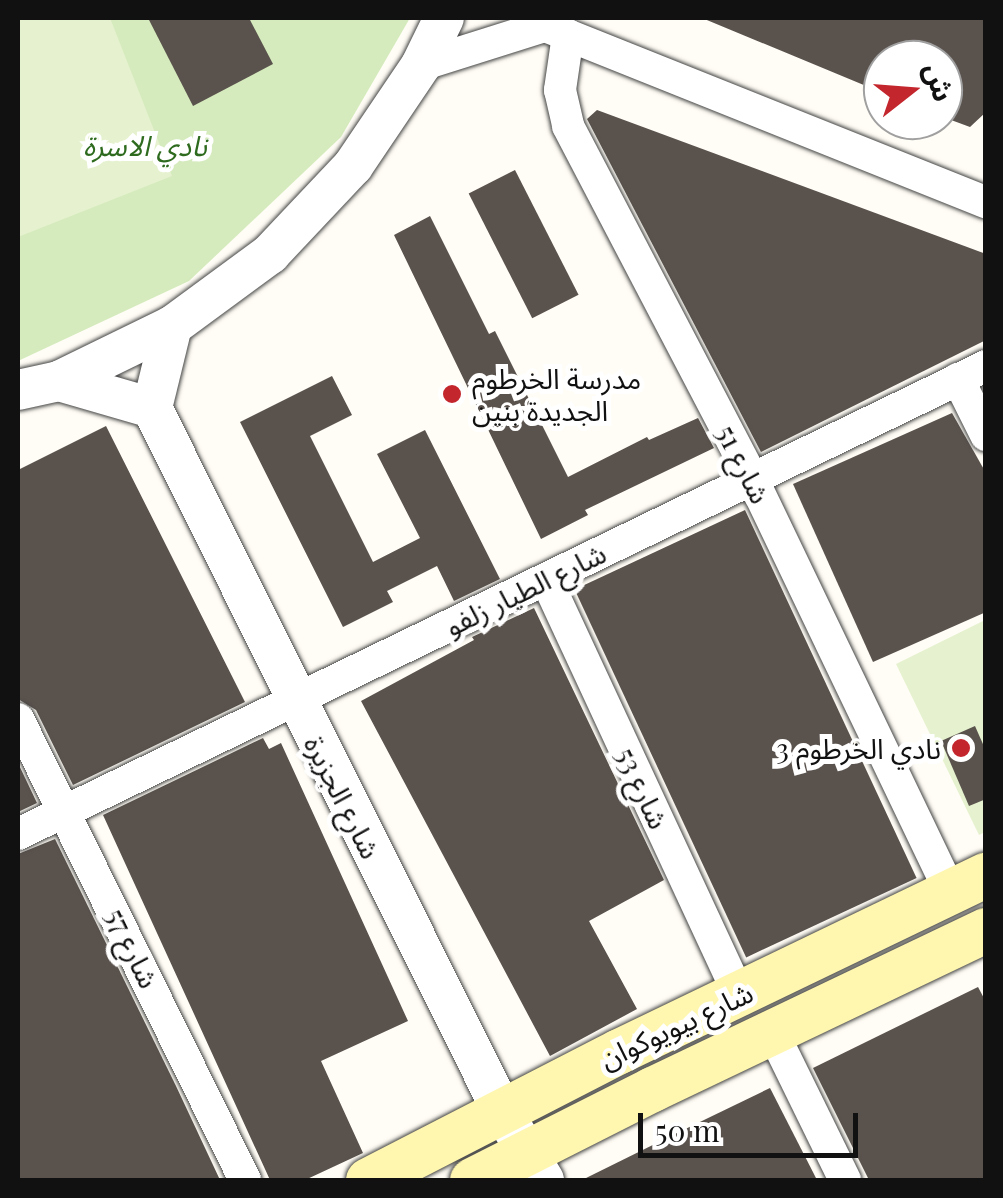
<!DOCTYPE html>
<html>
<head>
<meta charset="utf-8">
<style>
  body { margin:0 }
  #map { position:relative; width:1003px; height:1198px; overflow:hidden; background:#fffdf5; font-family:"Playfair Display","Noto Sans Arabic",serif }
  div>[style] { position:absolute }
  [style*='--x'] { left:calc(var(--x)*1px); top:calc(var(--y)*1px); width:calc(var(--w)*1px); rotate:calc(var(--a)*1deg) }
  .green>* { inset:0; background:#d5ebbd }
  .pitch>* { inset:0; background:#e6f2cf }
  .building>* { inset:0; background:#5a524d; transform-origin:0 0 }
  .roads { filter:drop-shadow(0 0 2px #444) drop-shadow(0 0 2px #444) }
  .minor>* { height:32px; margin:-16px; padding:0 16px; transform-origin:16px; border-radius:16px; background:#fff }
  .tertiary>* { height:40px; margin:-20px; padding:0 20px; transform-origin:20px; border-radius:20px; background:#fff }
  .secondary>* { height:45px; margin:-22.5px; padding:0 22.5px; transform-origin:22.5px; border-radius:22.5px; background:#fff6b0 }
  .dots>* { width:28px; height:28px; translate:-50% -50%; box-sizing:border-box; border:5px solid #fff; border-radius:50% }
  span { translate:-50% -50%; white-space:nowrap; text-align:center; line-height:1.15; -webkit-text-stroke:10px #fff; paint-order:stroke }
  .park-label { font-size:28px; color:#2f6b1f; font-style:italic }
  .poi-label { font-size:28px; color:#111 }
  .left { translate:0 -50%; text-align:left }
  .right { translate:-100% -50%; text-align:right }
  .street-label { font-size:28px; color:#111 }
  .frame { position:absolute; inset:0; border:20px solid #111; pointer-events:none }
  .north { position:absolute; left:863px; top:40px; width:100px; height:100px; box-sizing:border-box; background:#fff; border:2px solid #a0a0a0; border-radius:50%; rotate:73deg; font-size:28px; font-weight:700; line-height:40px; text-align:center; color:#111 }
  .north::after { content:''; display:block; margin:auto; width:35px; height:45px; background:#c4262e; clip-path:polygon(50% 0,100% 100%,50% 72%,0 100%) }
  .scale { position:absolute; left:638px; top:1113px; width:220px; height:45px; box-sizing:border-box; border:5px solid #111; border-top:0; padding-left:12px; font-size:30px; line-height:35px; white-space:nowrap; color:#111; -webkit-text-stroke:8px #fff; paint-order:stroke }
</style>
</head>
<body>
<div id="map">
  <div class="green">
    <div style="clip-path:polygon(18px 18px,410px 18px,341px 137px,189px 281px,18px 361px)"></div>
  </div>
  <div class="pitch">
    <div style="clip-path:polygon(18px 18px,110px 18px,172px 176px,18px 237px)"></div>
    <div style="clip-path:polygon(985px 620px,985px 832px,979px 835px,896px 664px)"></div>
  </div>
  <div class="building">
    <div style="clip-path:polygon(148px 18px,249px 18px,273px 64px,193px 106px)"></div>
    <div style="clip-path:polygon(702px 18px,986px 18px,986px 112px,970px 127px,943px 117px,943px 60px,883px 60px,883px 93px)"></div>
    <div style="clip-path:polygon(597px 110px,986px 254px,986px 340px,761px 452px,587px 119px)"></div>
    <div style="left:515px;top:170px;width:140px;height:52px;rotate:63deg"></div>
    <div style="clip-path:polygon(430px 216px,489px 334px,495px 331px,568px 477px,647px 437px,649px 440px,698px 418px,714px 448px,585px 510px,588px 515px,541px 539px,394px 235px)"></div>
    <div style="clip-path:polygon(332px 376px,352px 415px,310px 436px,373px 562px,420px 538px,377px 454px,425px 430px,500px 579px,454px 601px,437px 566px,387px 591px,393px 602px,343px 627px,240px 422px)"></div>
    <div style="clip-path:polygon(952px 413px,986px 473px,986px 612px,873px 662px,793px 484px)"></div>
    <div style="clip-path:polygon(106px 426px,245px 702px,73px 785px,36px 710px,18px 699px,18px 470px)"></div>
    <div style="left:745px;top:510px;width:406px;height:188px;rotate:65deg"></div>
    <div style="clip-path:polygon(534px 608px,664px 880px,589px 921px,637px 1009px,550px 1056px,361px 701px,474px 640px,472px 637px)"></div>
    <div style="clip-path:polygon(975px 726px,986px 751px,986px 799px,969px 806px,941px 741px)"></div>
    <div style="clip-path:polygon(263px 738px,269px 749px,281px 743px,408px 1021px,321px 1061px,363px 1153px,305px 1180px,270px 1180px,103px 815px)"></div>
    <div style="clip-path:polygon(18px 763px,37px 803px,18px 812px)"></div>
    <div style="clip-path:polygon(55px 839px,176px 1086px,220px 1180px,18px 1180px,18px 854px)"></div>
    <div style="clip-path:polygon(978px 987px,986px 1002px,986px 1180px,869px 1180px,813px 1068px)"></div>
    <div style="clip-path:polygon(770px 1088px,817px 1180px,582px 1180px,675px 1134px)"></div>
  </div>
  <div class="roads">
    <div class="minor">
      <div style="--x:540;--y:18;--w:9;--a:58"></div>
      <div style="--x:545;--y:26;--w:475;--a:21.8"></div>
      <div style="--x:568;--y:35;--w:56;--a:98.3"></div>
      <div style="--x:560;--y:90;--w:37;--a:77"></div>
      <div style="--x:568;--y:126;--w:397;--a:62.4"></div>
      <div style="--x:752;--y:478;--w:458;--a:64.4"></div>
      <div style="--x:421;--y:65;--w:130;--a:-17.5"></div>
      <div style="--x:958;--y:379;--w:63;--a:63.4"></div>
      <div style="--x:546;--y:579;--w:460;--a:65.1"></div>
      <div style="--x:18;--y:719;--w:514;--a:63.78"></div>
      <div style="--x:18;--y:834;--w:1075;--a:-25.8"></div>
      <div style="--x:773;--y:1033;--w:164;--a:63.9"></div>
    </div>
    <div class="tertiary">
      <div style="--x:172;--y:326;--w:84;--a:103.7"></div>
      <div style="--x:152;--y:408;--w:785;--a:63.53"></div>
      <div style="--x:502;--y:1111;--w:81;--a:58.7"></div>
      <div style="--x:59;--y:381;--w:97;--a:16.2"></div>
      <div style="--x:18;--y:390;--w:42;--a:-12.4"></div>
      <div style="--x:59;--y:381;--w:126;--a:-26"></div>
      <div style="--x:172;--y:326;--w:122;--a:-36.3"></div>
      <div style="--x:270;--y:254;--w:121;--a:-46.7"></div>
      <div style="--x:353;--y:166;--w:122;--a:-56"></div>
      <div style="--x:421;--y:65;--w:52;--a:-63.9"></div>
    </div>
    <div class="secondary">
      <div style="--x:368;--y:1180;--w:282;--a:-27.2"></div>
      <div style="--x:619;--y:1051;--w:407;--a:-25.7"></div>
      <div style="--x:472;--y:1180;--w:202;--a:-26.8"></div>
      <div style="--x:652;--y:1089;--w:370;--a:-25.5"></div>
    </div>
  </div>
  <div class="dots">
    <div style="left:452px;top:394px;background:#c4262e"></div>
    <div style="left:961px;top:748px;background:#c4262e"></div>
  </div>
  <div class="park-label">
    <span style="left:145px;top:145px">نادي الاسرة</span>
  </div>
  <div class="poi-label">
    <span class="left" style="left:472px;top:394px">مدرسة الخرطوم<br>الجديدة بنين</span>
    <span class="right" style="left:941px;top:748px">نادي الخرطوم 3</span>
  </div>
  <div class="street-label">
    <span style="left:744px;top:464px;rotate:63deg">شارع 51</span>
    <span style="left:525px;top:589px;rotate:-26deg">شارع الطيار زلفو</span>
    <span style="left:643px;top:788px;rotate:65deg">شارع 53</span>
    <span style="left:343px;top:797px;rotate:63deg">شارع الجزيرة</span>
    <span style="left:133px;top:948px;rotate:64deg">شارع 57</span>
    <span style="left:676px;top:1025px;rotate:-25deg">شارع بيويوكوان</span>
  </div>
  <div class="frame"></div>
  <div class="north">ش</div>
  <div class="scale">50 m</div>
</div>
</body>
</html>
